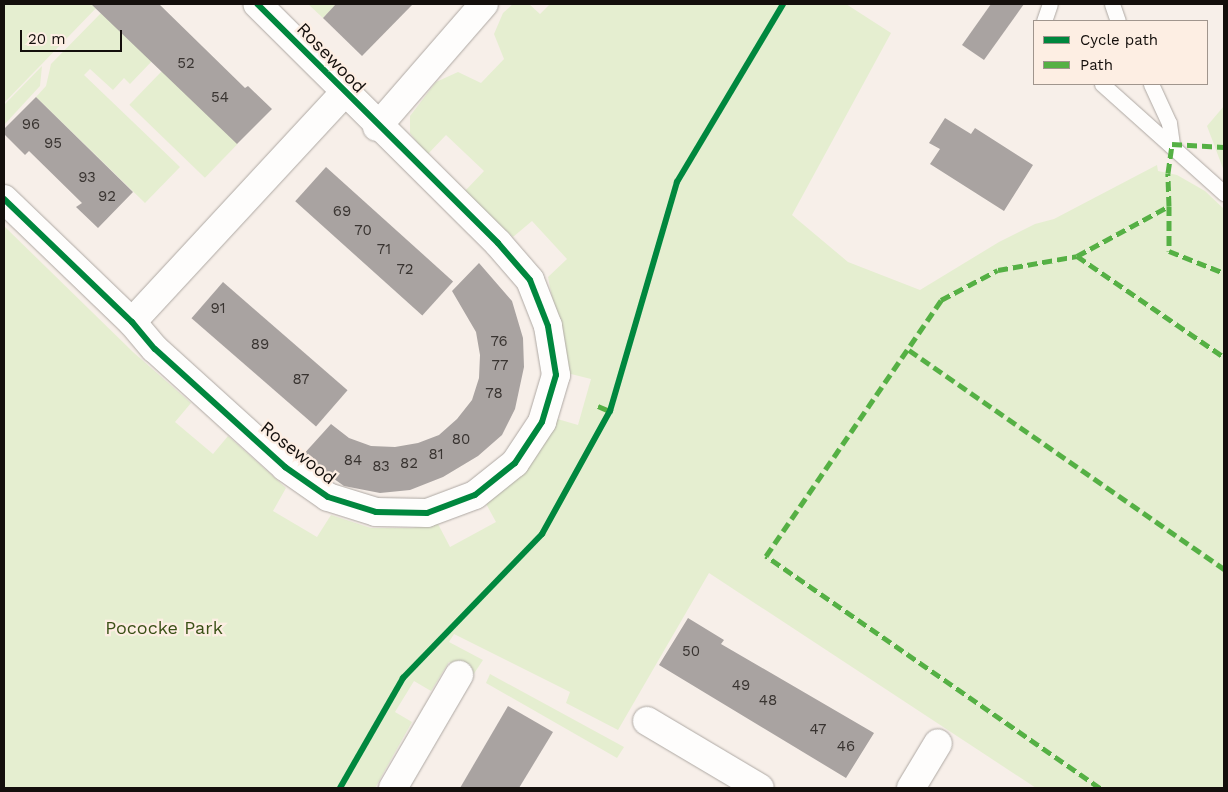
<!DOCTYPE html>
<html>
<head>
<meta charset="utf-8">
<style>
  body { margin:0 }
  #map { position:relative; width:1228px; height:792px; overflow:hidden; background:#f7efe9; font-family:"Work Sans",sans-serif }
  div>[style] { position:absolute }
  [style*='--x'] { left:calc(var(--x)*1px); top:calc(var(--y)*1px); width:calc(var(--w)*1px); rotate:calc(var(--a)*1deg) }
  .green>* { inset:0; background:#e5eed0; transform-origin:0 0 }
  .building>* { inset:0; background:#a9a3a1; transform-origin:0 0 }
  .roads { filter:drop-shadow(0 0 1px #aea8a3) drop-shadow(0 0 1px #aea8a3) }
  .service>* { height:15px; margin:-7.5px; padding:0 7.5px; transform-origin:7.5px; border-radius:7.5px; background:#fefdfc }
  .minor>* { height:28px; margin:-14px; padding:0 14px; transform-origin:14px; border-radius:14px; background:#fefdfc }
  .quiet>* { height:5px; margin-top:-2.5px; transform-origin:0; background:repeating-linear-gradient(90deg,#55b044 0 10px,transparent 0 15px) }
  .cycleway>* { height:6px; margin:-3px; padding:0 3px; transform-origin:3px; border-radius:3px; background:#00873e }
  span { translate:-50% -50%; white-space:nowrap; text-align:center; line-height:1.15; -webkit-text-stroke:4.5px #fdeee3; paint-order:stroke }
  .number-label { font-size:15px; color:#393431 }
  .number-label span { -webkit-text-stroke-width:0 }
  .street-label { font-size:18px; color:#140f0c }
  .park-label { font-size:18px; color:#3a5016 }
  .frame { position:absolute; inset:0; border:5px solid #140f0c; pointer-events:none }
  .legend { position:absolute; left:1033px; top:20px; width:175px; height:65px; box-sizing:border-box; background:#fdeee3; border:1px solid #a0958d; margin:0; padding:6px 9px; list-style:none; font-size:15px; color:#140f0c }
  .legend li { display:flex; align-items:center; gap:10px; height:25px }
  .legend b { width:25px; border:1px solid #a0958d }
  .scale { position:absolute; left:20px; top:30px; width:102px; height:22px; box-sizing:border-box; border:2px solid #140f0c; border-top:0; padding-left:6px; font-size:15px; line-height:18px; white-space:nowrap; color:#140f0c; -webkit-text-stroke:4px #fdeee3; paint-order:stroke }
</style>
</head>
<body>
<div id="map">
  <div class="green">
    <div style="clip-path:polygon(4px 4px,100px 4px,4px 103px)"></div>
    <div style="clip-path:polygon(308px 4px,336px 4px,323px 18px)"></div>
    <div style="clip-path:polygon(513px 4px,529px 4px,540px 14px,550px 4px,846px 4px,891px 33px,792px 215px,848px 262px,920px 290px,999px 242px,1035px 224px,1054px 219px,1157px 165px,1158px 171px,1177px 175px,1205px 191px,1224px 209px,1224px 788px,1036px 788px,709px 573px,618px 730px,566px 703px,570px 692px,454px 634px,449px 642px,483px 660px,473px 675px,449px 662px,431px 691px,414px 681px,395px 712px,412px 722px,375px 788px,4px 788px,4px 226px,133px 352px,191px 403px,175px 422px,213px 454px,228px 436px,286px 488px,273px 511px,317px 537px,331px 515px,371px 528px,411px 528px,438px 524px,450px 547px,496px 522px,484px 500px,554px 418px,578px 425px,591px 379px,567px 373px,548px 277px,567px 259px,532px 221px,513px 237px,465px 191px,484px 171px,446px 135px,427px 155px,410px 133px,410px 116px,436px 82px,458px 72px,481px 83px,504px 59px,494px 34px,503px 13px)"></div>
    <div style="clip-path:polygon(101px 13px,152px 61px,130px 84px,124px 78px,113px 90px,90px 69px,84px 75px,180px 167px,145px 203px,36px 97px,46px 86px,51px 64px)"></div>
    <div style="clip-path:polygon(42px 66px,40px 86px,4px 125px,4px 105px)"></div>
    <div style="left:162px;top:71px;width:105px;height:47px;rotate:44deg"></div>
    <div style="clip-path:polygon(1224px 106px,1224px 171px,1207px 126px)"></div>
    <div style="clip-path:polygon(490px 674px,624px 747px,617px 758px,486px 683px)"></div>
  </div>
  <div class="building">
    <div style="clip-path:polygon(91px 4px,159px 4px,245px 88px,248px 86px,272px 109px,237px 144px)"></div>
    <div style="clip-path:polygon(336px 4px,413px 4px,362px 56px,323px 18px)"></div>
    <div style="clip-path:polygon(991px 4px,1024px 4px,984px 60px,962px 45px)"></div>
    <div style="clip-path:polygon(36px 97px,133px 192px,98px 228px,76px 207px,82px 203px,29px 151px,25px 155px,4px 134px,4px 129px)"></div>
    <div style="clip-path:polygon(945px 118px,971px 134px,975px 128px,1033px 165px,1004px 211px,930px 164px,940px 149px,929px 143px)"></div>
    <div style="left:326px;top:167px;width:171px;height:46px;rotate:42deg"></div>
    <div style="clip-path:polygon(479px 263px,512px 301px,523px 338px,524px 367px,515px 409px,502px 435px,478px 456px,443px 477px,410px 490px,380px 493px,344px 486px,302px 456px,331px 424px,349px 438px,371px 446px,395px 447px,418px 443px,439px 435px,457px 419px,472px 400px,479px 378px,480px 355px,476px 332px,452px 291px)"></div>
    <div style="left:223px;top:282px;width:165px;height:48px;rotate:41deg"></div>
    <div style="clip-path:polygon(688px 618px,724px 640px,721px 644px,874px 733px,846px 778px,659px 665px)"></div>
    <div style="clip-path:polygon(508px 706px,553px 732px,519px 788px,460px 788px)"></div>
  </div>
  <div class="roads">
    <div class="service">
      <div style="--x:1112;--y:4;--w:18;--a:71"></div>
      <div style="--x:1044;--y:21;--w:18;--a:-71"></div>
      <div style="--x:1102;--y:84;--w:164;--a:41.8"></div>
      <div style="--x:1151;--y:84;--w:43;--a:65.2"></div>
      <div style="--x:1169;--y:123;--w:21;--a:82"></div>
    </div>
    <div class="minor">
      <div style="--x:377;--y:127;--w:163;--a:-49"></div>
      <div style="--x:4;--y:199;--w:178;--a:43.9"></div>
      <div style="--x:132;--y:322;--w:35;--a:50"></div>
      <div style="--x:155;--y:349;--w:176;--a:42.2"></div>
      <div style="--x:285;--y:467;--w:52;--a:34.9"></div>
      <div style="--x:328;--y:497;--w:50;--a:17.4"></div>
      <div style="--x:376;--y:512;--w:51;--a:1.1"></div>
      <div style="--x:427;--y:513;--w:51;--a:-20.6"></div>
      <div style="--x:475;--y:495;--w:51;--a:-38.7"></div>
      <div style="--x:515;--y:463;--w:49;--a:-56.6"></div>
      <div style="--x:542;--y:422;--w:49;--a:-73.4"></div>
      <div style="--x:556;--y:375;--w:50;--a:-99.3"></div>
      <div style="--x:548;--y:326;--w:49;--a:-111.4"></div>
      <div style="--x:530;--y:280;--w:49;--a:-130.9"></div>
      <div style="--x:498;--y:243;--w:339;--a:-135.2"></div>
      <div style="--x:132;--y:322;--w:312;--a:-47.2"></div>
      <div style="--x:647;--y:721;--w:131;--a:30.7"></div>
      <div style="--x:393;--y:788;--w:131;--a:-59.7"></div>
      <div style="--x:911;--y:788;--w:52;--a:-59"></div>
    </div>
  </div>
  <div class="quiet">
    <div style="--x:1169;--y:206;--w:45;--a:90"></div>
    <div style="--x:1169;--y:251;--w:59;--a:21.8"></div>
    <div style="--x:1077;--y:256;--w:178;--a:34.5"></div>
    <div style="--x:909;--y:350;--w:384;--a:34.8"></div>
    <div style="--x:598;--y:406;--w:13;--a:23"></div>
    <div style="--x:1100;--y:788;--w:407;--a:-145.2"></div>
    <div style="--x:766;--y:556;--w:310;--a:-55.6"></div>
    <div style="--x:941;--y:300;--w:64;--a:-27.8"></div>
    <div style="--x:998;--y:270;--w:80;--a:-10"></div>
    <div style="--x:1077;--y:256;--w:105;--a:-28.5"></div>
    <div style="--x:1169;--y:206;--w:33;--a:-92"></div>
    <div style="--x:1168;--y:173;--w:29;--a:-82"></div>
    <div style="--x:1172;--y:144;--w:52;--a:3.3"></div>
  </div>
  <div class="cycleway">
    <div style="--x:4;--y:199;--w:178;--a:43.9"></div>
    <div style="--x:132;--y:322;--w:35;--a:50"></div>
    <div style="--x:155;--y:349;--w:176;--a:42.2"></div>
    <div style="--x:285;--y:467;--w:52;--a:34.9"></div>
    <div style="--x:328;--y:497;--w:50;--a:17.4"></div>
    <div style="--x:376;--y:512;--w:51;--a:1.1"></div>
    <div style="--x:427;--y:513;--w:51;--a:-20.6"></div>
    <div style="--x:475;--y:495;--w:51;--a:-38.7"></div>
    <div style="--x:515;--y:463;--w:49;--a:-56.6"></div>
    <div style="--x:542;--y:422;--w:49;--a:-73.4"></div>
    <div style="--x:556;--y:375;--w:50;--a:-99.3"></div>
    <div style="--x:548;--y:326;--w:49;--a:-111.4"></div>
    <div style="--x:530;--y:280;--w:49;--a:-130.9"></div>
    <div style="--x:498;--y:243;--w:339;--a:-135.2"></div>
    <div style="--x:340;--y:788;--w:127;--a:-60.2"></div>
    <div style="--x:403;--y:678;--w:200;--a:-46"></div>
    <div style="--x:542;--y:534;--w:141;--a:-61.1"></div>
    <div style="--x:610;--y:411;--w:239;--a:-73.7"></div>
    <div style="--x:677;--y:182;--w:207;--a:-59.2"></div>
  </div>
  <div class="number-label">
    <span style="left:186px;top:64px">52</span>
    <span style="left:220px;top:98px">54</span>
    <span style="left:31px;top:125px">96</span>
    <span style="left:53px;top:144px">95</span>
    <span style="left:87px;top:178px">93</span>
    <span style="left:107px;top:197px">92</span>
    <span style="left:342px;top:212px">69</span>
    <span style="left:363px;top:231px">70</span>
    <span style="left:384px;top:250px">71</span>
    <span style="left:405px;top:270px">72</span>
    <span style="left:218px;top:309px">91</span>
    <span style="left:499px;top:342px">76</span>
    <span style="left:260px;top:345px">89</span>
    <span style="left:500px;top:366px">77</span>
    <span style="left:301px;top:380px">87</span>
    <span style="left:494px;top:394px">78</span>
    <span style="left:461px;top:440px">80</span>
    <span style="left:436px;top:455px">81</span>
    <span style="left:353px;top:461px">84</span>
    <span style="left:409px;top:464px">82</span>
    <span style="left:381px;top:467px">83</span>
    <span style="left:691px;top:652px">50</span>
    <span style="left:741px;top:686px">49</span>
    <span style="left:768px;top:701px">48</span>
    <span style="left:818px;top:730px">47</span>
    <span style="left:846px;top:747px">46</span>
  </div>
  <div class="street-label">
    <span style="left:331px;top:58px;rotate:46deg">Rosewood</span>
    <span style="left:298px;top:453px;rotate:38deg">Rosewood</span>
  </div>
  <div class="park-label">
    <span style="left:164px;top:628px">Pococke Park</span>
  </div>
  <div class="frame"></div>
  <ul class="legend">
  <li><b style="height:6px;background:#00873e"></b>Cycle path</li>
  <li><b style="height:6px;background:#55b044"></b>Path</li>
  </ul>
  <div class="scale">20 m</div>
</div>
</body>
</html>
